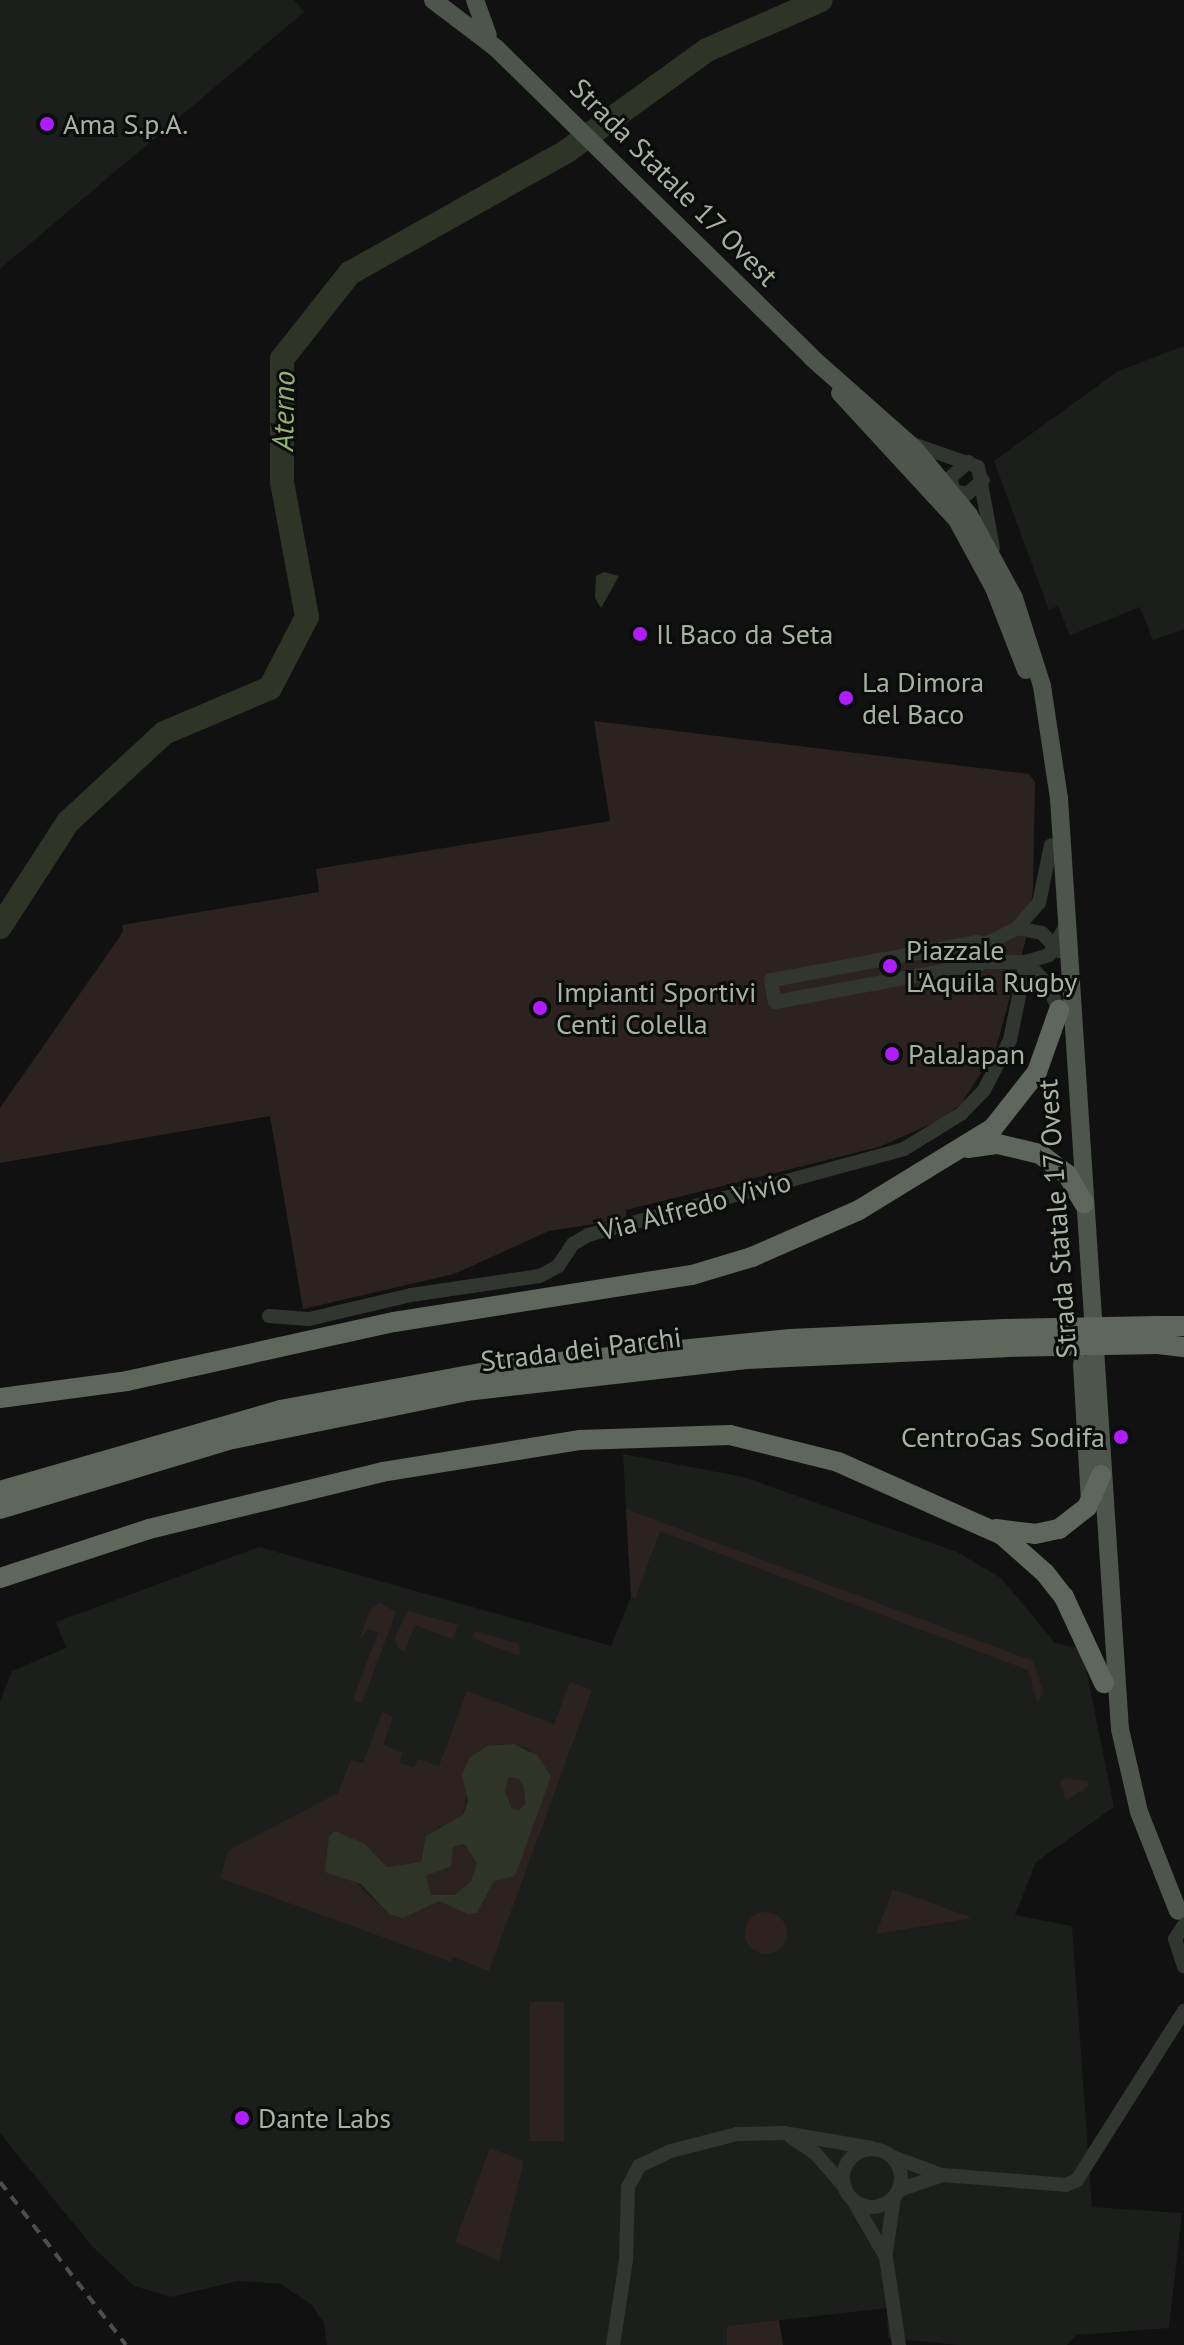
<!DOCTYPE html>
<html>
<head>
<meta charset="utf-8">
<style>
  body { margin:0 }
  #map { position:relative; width:1184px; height:2345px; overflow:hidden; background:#101110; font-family:"PT Sans",sans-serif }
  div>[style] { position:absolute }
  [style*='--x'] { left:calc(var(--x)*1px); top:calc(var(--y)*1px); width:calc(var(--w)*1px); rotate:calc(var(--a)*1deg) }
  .built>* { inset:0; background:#1c1e1c }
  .green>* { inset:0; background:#2c2321; transform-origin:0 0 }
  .round { border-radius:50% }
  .water>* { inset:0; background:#2e3526 }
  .river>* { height:24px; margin:-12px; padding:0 12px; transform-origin:12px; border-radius:12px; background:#2e3526 }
  .minor>* { height:14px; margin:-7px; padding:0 7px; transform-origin:7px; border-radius:7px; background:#313630 }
  .minor>.ring { margin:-7px; padding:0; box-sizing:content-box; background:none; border:14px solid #313630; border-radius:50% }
  .major>* { height:18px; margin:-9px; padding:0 9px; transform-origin:9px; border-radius:9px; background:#4e554c }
  .highway>* { height:20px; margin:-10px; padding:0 10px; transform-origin:10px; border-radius:10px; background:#5f675c }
  .rail>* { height:4px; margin-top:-2px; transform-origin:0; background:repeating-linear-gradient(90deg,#4b5149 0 10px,transparent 0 18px) }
  .highway-bridge>* { height:20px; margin:-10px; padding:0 10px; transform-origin:10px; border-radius:10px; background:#5f675c }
  .dots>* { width:22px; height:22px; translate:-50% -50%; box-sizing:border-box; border:4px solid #0b0c0b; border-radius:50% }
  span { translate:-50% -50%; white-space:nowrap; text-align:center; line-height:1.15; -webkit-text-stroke:6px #0b0c0b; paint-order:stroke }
  .poi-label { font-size:28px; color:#a6b3a0 }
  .left { translate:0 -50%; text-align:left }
  .right { translate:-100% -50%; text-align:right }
  .street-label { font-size:28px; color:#a6b3a0 }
  .water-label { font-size:30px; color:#95b174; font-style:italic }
</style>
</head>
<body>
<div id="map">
  <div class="built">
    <div style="clip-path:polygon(0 0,294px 0,304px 12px,0 269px)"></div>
    <div style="clip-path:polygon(1184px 346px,1184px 629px,1153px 640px,1140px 607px,1070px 635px,1058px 606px,1049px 610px,994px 461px,1118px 371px)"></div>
    <div style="clip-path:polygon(623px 1454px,743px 1477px,957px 1552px,1001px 1578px,1055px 1643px,1082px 1649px,1114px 1807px,1036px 1862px,1015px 1915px,1072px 1926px,1092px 2207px,1182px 2213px,1169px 2328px,1076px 2335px,1067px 2345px,959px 2345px,888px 2338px,887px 2308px,728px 2326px,727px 2345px,327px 2345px,324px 2323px,312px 2305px,281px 2284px,238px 2281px,171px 2297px,134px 2286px,91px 2245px,0 2133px,0 1701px,12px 1671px,66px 1648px,56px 1622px,259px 1547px,611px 1646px,631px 1597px)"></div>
  </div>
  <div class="green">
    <div style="clip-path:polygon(594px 721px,1029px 774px,1035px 782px,1033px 889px,1026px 939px,995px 1051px,961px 1104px,940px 1120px,879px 1147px,626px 1210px,626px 1219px,549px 1231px,454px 1274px,303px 1309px,270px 1116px,0 1163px,0 1108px,123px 932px,122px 925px,319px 892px,316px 869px,610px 821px)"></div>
    <div style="clip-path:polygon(626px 1509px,1033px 1661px,1043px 1692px,1038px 1703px,1028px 1670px,660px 1531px,635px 1599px,631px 1597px)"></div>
    <div style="clip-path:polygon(380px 1603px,396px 1612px,362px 1703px,353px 1699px,378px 1633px,368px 1629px,359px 1641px,370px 1610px)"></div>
    <div style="clip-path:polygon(408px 1611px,458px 1625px,453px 1639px,415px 1625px,405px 1651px,398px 1648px,395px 1637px)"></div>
    <div style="clip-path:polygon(474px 1631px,519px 1644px,520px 1656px,472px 1638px)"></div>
    <div style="clip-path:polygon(evenodd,570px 1682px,592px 1690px,489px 1971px,453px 1957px,451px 1962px,220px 1878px,229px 1850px,338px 1793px,351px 1760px,363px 1763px,382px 1712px,393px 1717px,383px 1745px,403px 1753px,400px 1763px,414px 1768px,418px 1759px,439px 1766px,467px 1691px,554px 1724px,570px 1682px,499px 1744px,528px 1748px,551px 1776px,504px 1877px,494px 1881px,481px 1906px,439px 1901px,417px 1911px,389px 1914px,326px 1855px,330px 1848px,352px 1839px,365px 1844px,387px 1867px,421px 1862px,423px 1848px,439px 1826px,452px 1825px,463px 1815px,467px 1794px,499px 1744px)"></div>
    <div style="clip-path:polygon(509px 1777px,519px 1779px,524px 1788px,525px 1804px,518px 1810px,512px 1809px,505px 1791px)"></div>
    <div style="clip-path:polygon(1065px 1778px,1087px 1781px,1089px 1786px,1066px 1800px,1060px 1782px)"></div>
    <div style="clip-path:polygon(464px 1844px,477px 1863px,471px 1881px,455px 1895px,431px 1895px,426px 1876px,446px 1868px,453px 1847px)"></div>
    <div style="clip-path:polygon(893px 1889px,972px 1918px,876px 1934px)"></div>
    <div class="round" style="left:745px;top:1912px;width:42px;height:42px"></div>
    <div style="left:530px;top:2002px;width:34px;height:139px"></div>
    <div style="clip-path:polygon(490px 2148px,524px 2161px,499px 2261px,455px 2242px)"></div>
    <div style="clip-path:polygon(779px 2320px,783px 2345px,727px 2345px,727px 2326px)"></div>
  </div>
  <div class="water">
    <div style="clip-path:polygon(604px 572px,619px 576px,601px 608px,595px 598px,596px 576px)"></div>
    <div style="clip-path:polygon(evenodd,513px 1744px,537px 1755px,551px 1776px,515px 1876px,494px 1881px,477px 1913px,468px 1914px,439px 1901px,403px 1918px,389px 1914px,361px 1884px,325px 1872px,329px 1837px,335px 1831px,365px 1844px,387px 1867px,421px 1862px,426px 1836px,463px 1815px,468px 1801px,462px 1775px,470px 1757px,488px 1746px,513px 1744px,509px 1777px,519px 1779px,524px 1788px,525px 1804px,519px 1810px,512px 1809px,505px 1791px,509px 1777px,513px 1744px,464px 1844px,477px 1863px,471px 1881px,455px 1895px,431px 1895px,426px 1876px,451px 1866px,453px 1847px,464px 1844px)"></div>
  </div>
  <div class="river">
    <div style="--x:0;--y:927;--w:125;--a:-57.1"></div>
    <div style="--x:68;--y:822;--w:131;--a:-42.8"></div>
    <div style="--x:164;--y:733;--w:115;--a:-23"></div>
    <div style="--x:270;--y:688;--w:80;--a:-62.5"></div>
    <div style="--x:307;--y:617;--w:137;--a:-100.5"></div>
    <div style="--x:282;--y:482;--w:123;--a:-90"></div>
    <div style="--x:282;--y:359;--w:110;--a:-51.7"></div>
    <div style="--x:350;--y:273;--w:249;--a:-29.3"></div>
    <div style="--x:567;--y:151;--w:173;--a:-35.8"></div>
    <div style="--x:707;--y:50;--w:124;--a:-23.7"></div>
  </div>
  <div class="minor">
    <div style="--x:910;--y:443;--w:72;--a:19.4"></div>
    <div style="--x:978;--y:467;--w:82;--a:79.5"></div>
    <div style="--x:946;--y:489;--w:22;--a:13"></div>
    <div style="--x:967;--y:494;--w:21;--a:-41"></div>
    <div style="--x:954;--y:497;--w:20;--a:-99"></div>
    <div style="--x:951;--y:477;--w:23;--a:-41"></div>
    <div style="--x:1017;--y:928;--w:25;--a:11"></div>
    <div style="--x:1042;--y:933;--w:25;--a:47"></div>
    <div style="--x:992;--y:941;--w:17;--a:167"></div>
    <div style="--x:975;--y:945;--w:17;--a:83"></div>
    <div style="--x:977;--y:962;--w:49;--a:0"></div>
    <div style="--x:1026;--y:962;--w:30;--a:46"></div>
    <div style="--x:1047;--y:984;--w:29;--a:65"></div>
    <div style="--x:992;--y:941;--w:28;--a:-27"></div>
    <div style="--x:1017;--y:928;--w:33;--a:-49"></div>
    <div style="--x:1039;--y:903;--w:59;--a:-78.3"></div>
    <div style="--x:977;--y:942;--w:209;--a:169.5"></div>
    <div style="--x:771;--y:980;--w:22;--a:80"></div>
    <div style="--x:775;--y:1002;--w:208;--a:-10.5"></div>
    <div style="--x:269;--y:1316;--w:40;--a:4.3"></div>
    <div style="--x:309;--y:1319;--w:105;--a:-13.2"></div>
    <div style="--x:411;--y:1295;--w:130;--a:-8.4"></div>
    <div style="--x:540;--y:1276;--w:21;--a:-29"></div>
    <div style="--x:558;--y:1266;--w:27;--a:-56"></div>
    <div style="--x:573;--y:1244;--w:17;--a:-31"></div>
    <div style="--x:588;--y:1235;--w:327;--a:-15.2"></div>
    <div style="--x:904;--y:1149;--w:67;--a:-31.6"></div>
    <div style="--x:961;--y:1114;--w:33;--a:-46"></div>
    <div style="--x:984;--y:1090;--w:56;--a:-62.5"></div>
    <div style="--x:1010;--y:1040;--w:80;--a:-78.4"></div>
    <div style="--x:1026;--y:962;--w:24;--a:-17"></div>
    <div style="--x:1049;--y:955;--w:34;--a:-60"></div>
    <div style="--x:1184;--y:1925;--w:17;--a:123"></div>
    <div style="--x:1175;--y:1939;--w:29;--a:72"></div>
    <div style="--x:791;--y:2137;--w:30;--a:34"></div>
    <div style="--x:816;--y:2154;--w:41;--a:48.9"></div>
    <div class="ring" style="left:843px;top:2149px;width:44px;height:44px"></div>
    <div style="--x:893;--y:2157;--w:49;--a:20.3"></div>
    <div style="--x:899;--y:2190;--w:46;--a:-18.8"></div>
    <div style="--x:943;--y:2175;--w:123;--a:4.6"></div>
    <div style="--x:1066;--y:2185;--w:12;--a:-24"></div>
    <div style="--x:1077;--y:2180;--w:200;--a:-57.7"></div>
    <div style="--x:853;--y:2200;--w:66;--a:59.9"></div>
    <div style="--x:886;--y:2257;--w:89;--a:81.6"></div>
    <div style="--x:886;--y:2252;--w:55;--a:-81.6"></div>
    <div style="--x:613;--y:2345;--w:86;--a:-81.3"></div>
    <div style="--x:626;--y:2260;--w:73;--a:-88.4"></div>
    <div style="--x:628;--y:2187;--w:24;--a:-62"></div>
    <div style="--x:639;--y:2166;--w:35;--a:-25"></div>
    <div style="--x:671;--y:2151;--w:68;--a:-14.4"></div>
    <div style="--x:737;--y:2134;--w:47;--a:-1.2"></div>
    <div style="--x:784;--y:2133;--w:89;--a:9.7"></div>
  </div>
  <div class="major">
    <div style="--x:433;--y:0;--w:79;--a:37.3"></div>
    <div style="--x:496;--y:48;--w:441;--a:44.4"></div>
    <div style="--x:811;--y:357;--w:137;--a:41.5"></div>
    <div style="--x:914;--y:448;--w:87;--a:50.6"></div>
    <div style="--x:969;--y:515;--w:94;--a:61.5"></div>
    <div style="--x:1014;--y:598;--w:92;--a:72.3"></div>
    <div style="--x:1042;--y:686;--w:114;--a:81.4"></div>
    <div style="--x:1059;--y:799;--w:932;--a:86.25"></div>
    <div style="--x:1120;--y:1729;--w:85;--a:77.1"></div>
    <div style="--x:1139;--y:1812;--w:106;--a:68.5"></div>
    <div style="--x:475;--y:0;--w:37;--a:70"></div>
    <div style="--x:840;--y:393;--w:173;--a:47.3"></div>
    <div style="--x:957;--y:520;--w:77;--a:61.4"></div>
    <div style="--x:994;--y:588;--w:88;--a:68.7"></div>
    <div style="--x:1082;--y:1364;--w:138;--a:86.7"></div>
  </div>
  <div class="highway">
    <div style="--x:968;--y:1148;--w:30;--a:-8"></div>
    <div style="--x:998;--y:1144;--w:43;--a:13.4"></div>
    <div style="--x:1040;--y:1154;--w:34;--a:37"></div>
    <div style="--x:1067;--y:1174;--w:34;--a:60"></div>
    <div style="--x:1157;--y:1326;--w:27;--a:0"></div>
    <div style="--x:1158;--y:1344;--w:26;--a:7"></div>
    <div style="--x:0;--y:1398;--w:128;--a:-7.6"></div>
    <div style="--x:127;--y:1381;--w:273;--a:-12.5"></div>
    <div style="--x:394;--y:1322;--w:302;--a:-9"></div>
    <div style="--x:692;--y:1275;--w:63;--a:-16.7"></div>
    <div style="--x:752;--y:1257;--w:117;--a:-23.7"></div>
    <div style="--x:859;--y:1210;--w:157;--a:-31.5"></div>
    <div style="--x:993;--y:1128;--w:71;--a:-51.8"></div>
    <div style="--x:1037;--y:1072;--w:66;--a:-70.5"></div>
    <div style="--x:0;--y:1491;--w:291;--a:-16.1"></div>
    <div style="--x:280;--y:1410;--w:244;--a:-10.4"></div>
    <div style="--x:520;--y:1366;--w:272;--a:-5.7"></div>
    <div style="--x:791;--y:1339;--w:214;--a:-2.7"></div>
    <div style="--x:0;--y:1509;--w:238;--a:-16.8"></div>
    <div style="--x:228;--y:1440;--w:243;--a:-11.6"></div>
    <div style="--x:466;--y:1391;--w:282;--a:-6.5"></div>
    <div style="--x:746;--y:1359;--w:260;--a:-2.6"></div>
    <div style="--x:996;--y:1529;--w:39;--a:7"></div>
    <div style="--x:1035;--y:1534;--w:25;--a:-12"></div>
    <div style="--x:1059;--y:1529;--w:36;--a:-38"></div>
    <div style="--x:1087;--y:1507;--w:35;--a:-66"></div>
    <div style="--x:0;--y:1578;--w:157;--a:-18.2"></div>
    <div style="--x:149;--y:1529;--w:240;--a:-13.7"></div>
    <div style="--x:382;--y:1472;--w:201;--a:-9.2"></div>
    <div style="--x:580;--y:1440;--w:150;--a:-1.9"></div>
    <div style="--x:730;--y:1435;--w:111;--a:14"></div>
    <div style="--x:838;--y:1462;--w:180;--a:24"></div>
    <div style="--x:1002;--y:1535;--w:57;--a:41.5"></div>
    <div style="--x:1045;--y:1573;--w:31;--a:52"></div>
    <div style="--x:1064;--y:1597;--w:95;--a:65.1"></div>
  </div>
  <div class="rail">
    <div style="--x:0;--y:2182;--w:206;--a:52.3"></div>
  </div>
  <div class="highway-bridge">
    <div style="--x:1005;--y:1329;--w:152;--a:-1.1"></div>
    <div style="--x:1006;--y:1347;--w:152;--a:-1.1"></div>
  </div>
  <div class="dots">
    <div style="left:47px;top:124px;background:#af1dfb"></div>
    <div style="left:640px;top:634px;background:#af1dfb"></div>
    <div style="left:846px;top:698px;background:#af1dfb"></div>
    <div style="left:890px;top:966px;background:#af1dfb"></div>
    <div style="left:540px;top:1008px;background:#af1dfb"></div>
    <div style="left:892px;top:1054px;background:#af1dfb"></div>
    <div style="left:1121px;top:1437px;background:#af1dfb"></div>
    <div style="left:242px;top:2118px;background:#af1dfb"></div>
  </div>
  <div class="poi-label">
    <span class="left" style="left:63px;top:124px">Ama S.p.A.</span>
    <span class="left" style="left:656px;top:634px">Il Baco da Seta</span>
    <span class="left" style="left:862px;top:698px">La Dimora<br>del Baco</span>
    <span class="left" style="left:906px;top:966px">Piazzale<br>L'Aquila Rugby</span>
    <span class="left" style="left:556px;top:1008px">Impianti Sportivi<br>Centi Colella</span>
    <span class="left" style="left:908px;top:1054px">PalaJapan</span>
    <span class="right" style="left:1105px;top:1437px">CentroGas Sodifa</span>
    <span class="left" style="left:258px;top:2118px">Dante Labs</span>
  </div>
  <div class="street-label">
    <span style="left:674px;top:182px;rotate:45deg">Strada Statale 17 Ovest</span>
    <span style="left:695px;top:1206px;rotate:-15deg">Via Alfredo Vivio</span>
    <span style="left:1057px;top:1219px;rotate:-94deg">Strada Statale 17 Ovest</span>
    <span style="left:581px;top:1349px;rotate:-7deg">Strada dei Parchi</span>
  </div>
  <div class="water-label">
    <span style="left:283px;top:411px;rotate:-89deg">Aterno</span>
  </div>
</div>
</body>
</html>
